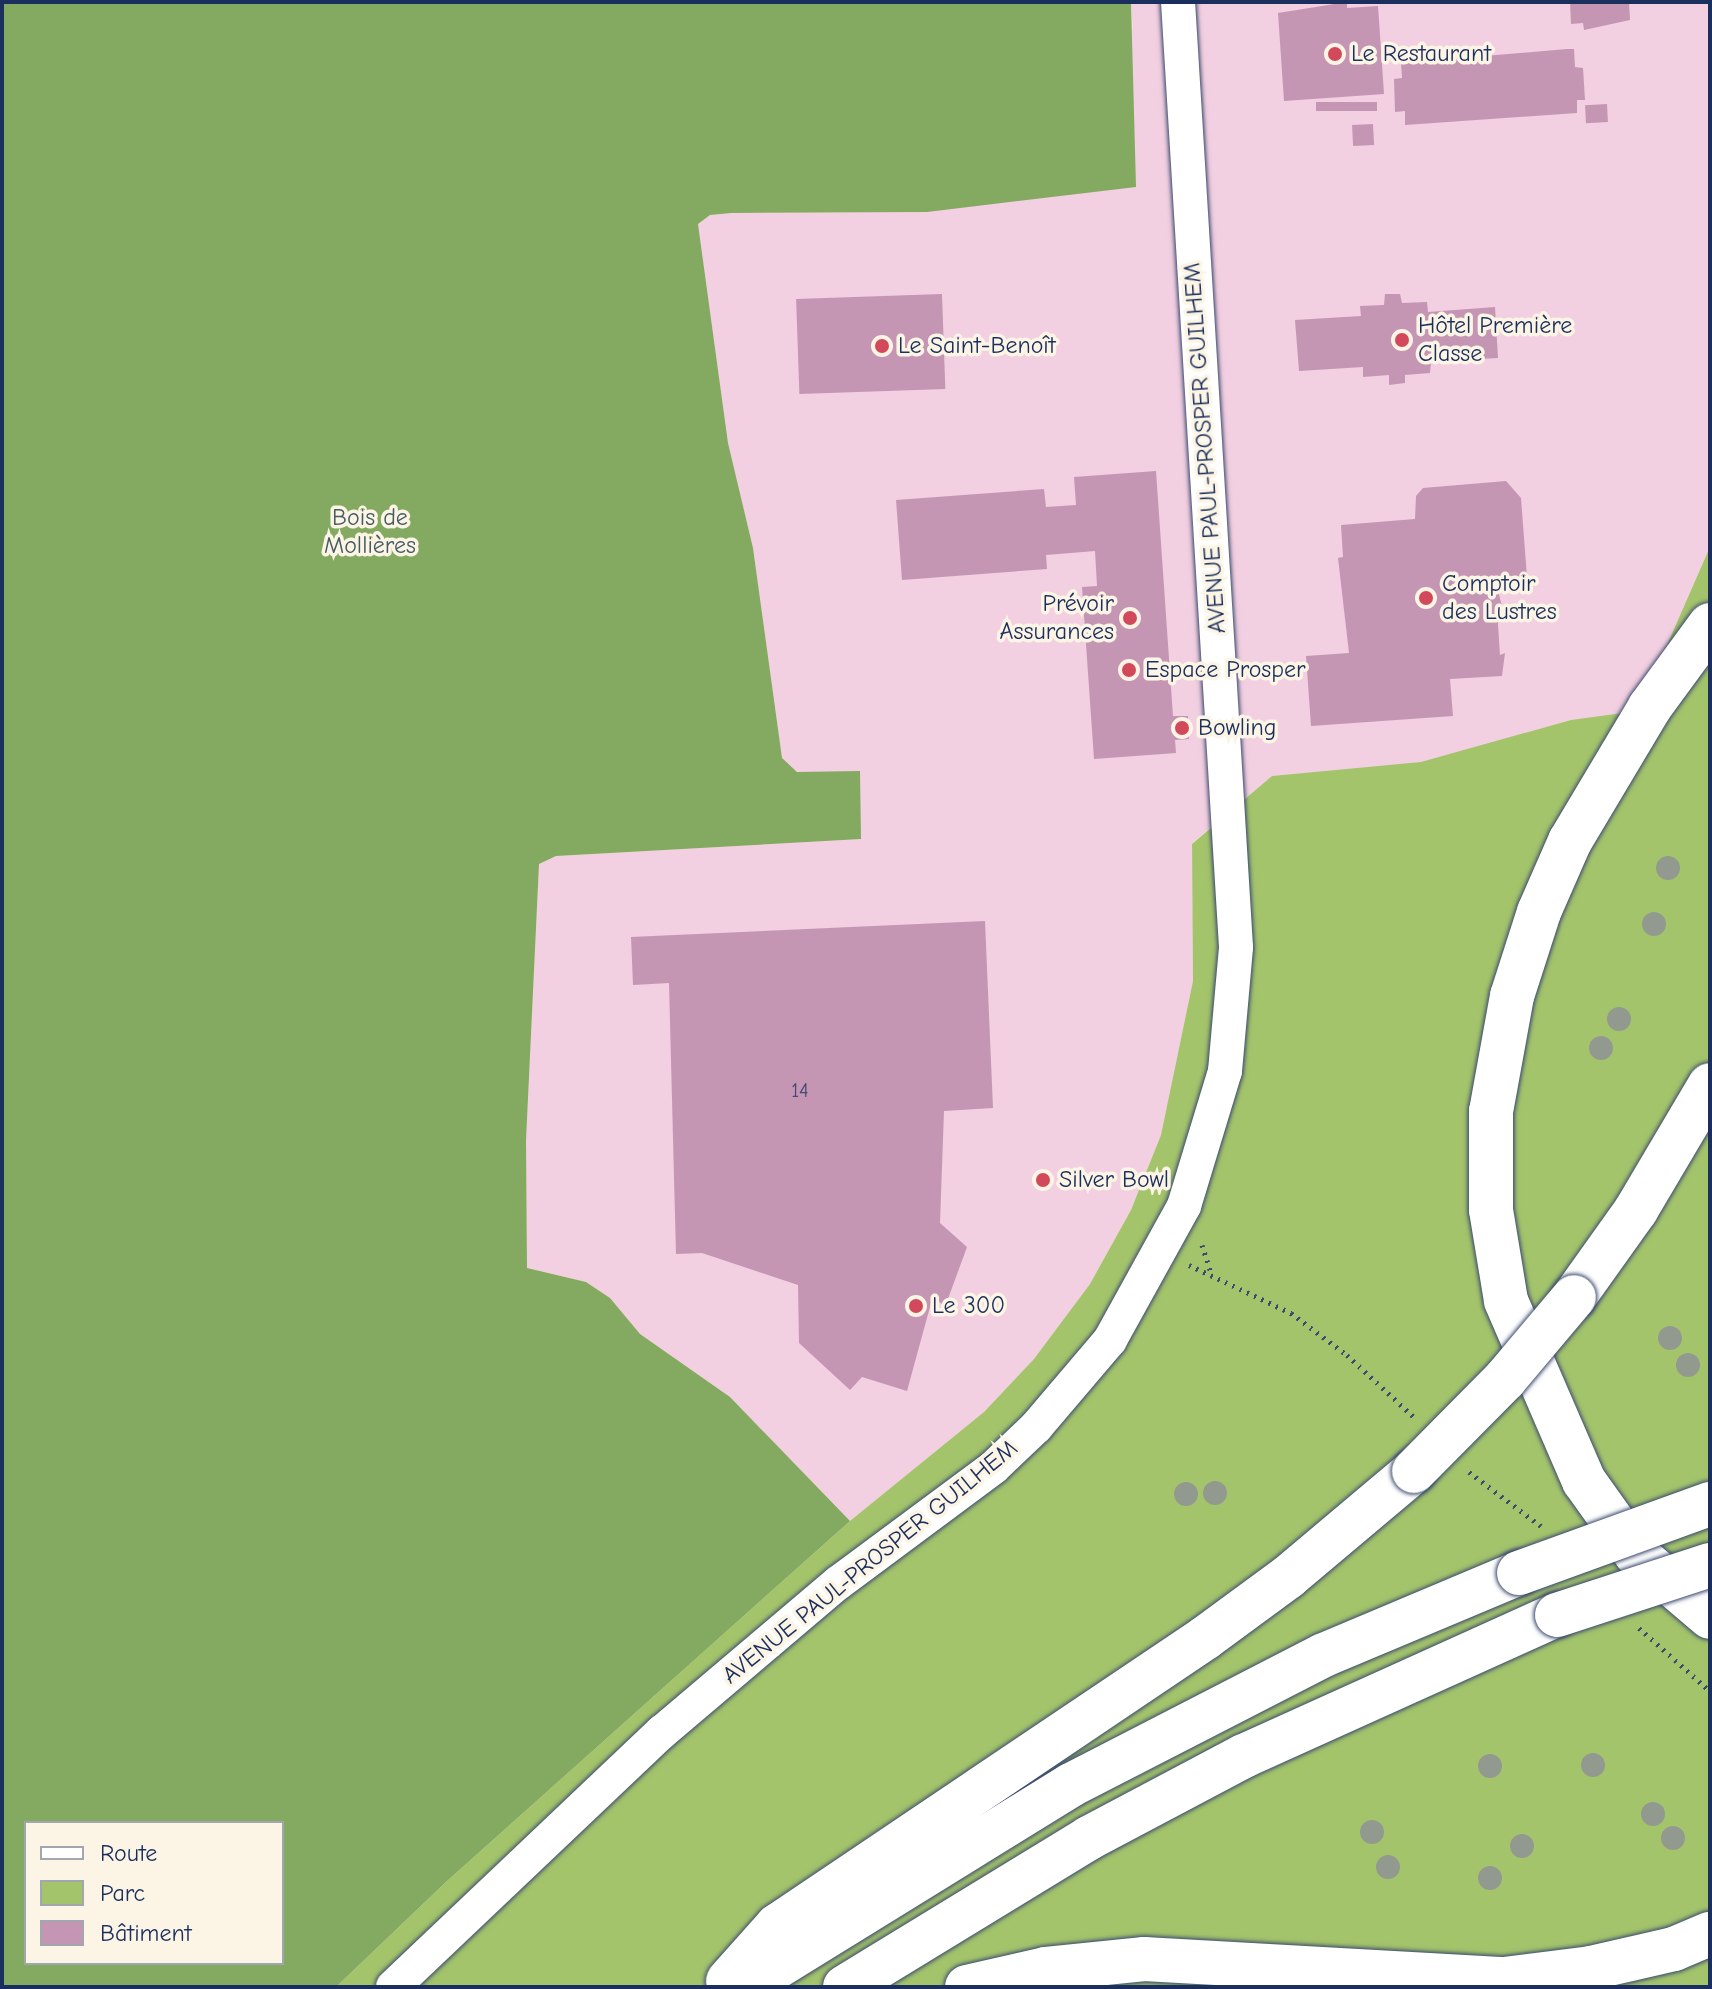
<!DOCTYPE html>
<html>
<head>
<meta charset="utf-8">
<style>
  body { margin:0 }
  #map { position:relative; width:1712px; height:1989px; overflow:hidden; background:#f2e6c9; font-family:"Comic Neue",sans-serif }
  div>[style] { position:absolute }
  [style*='--x'] { left:calc(var(--x)*1px); top:calc(var(--y)*1px); width:calc(var(--w)*1px); rotate:calc(var(--a)*1deg) }
  .built>* { inset:0; background:#f2cfe1 }
  .green>* { inset:0; background:#a4c46c }
  .forest>* { inset:0; background:#83aa60 }
  .building>* { inset:0; background:#c496b4; transform-origin:0 0 }
  .path>* { height:5px; margin-top:-2.5px; transform-origin:0; background:repeating-linear-gradient(90deg,#3b4a6e 0 2px,transparent 0 8px) }
  .roads { filter:drop-shadow(0 0 2px #3b4a6e) drop-shadow(0 0 2px #3b4a6e) }
  .minor>* { height:34px; margin:-17px; padding:0 17px; transform-origin:17px; border-radius:17px; background:#fff }
  .trunk>* { height:44px; margin:-22px; padding:0 22px; transform-origin:22px; border-radius:22px; background:#fff }
  .bridges { filter:drop-shadow(0 0 2px #3b4a6e) drop-shadow(0 0 2px #3b4a6e) }
  .trunk-bridge>* { height:44px; margin:-22px; padding:0 22px; transform-origin:22px; border-radius:22px; background:#fff }
  .trees>* { width:24px; height:24px; margin:-12px; border-radius:50%; background:#929a90 }
  .dots>* { width:22px; height:22px; translate:-50% -50%; box-sizing:border-box; border:4px solid #fcf5e5; border-radius:50% }
  span { translate:-50% -50%; white-space:nowrap; text-align:center; line-height:1.15; -webkit-text-stroke:7px #fcf5e5; paint-order:stroke }
  .number-label { font-size:20px; color:#454974 }
  .number-label span { -webkit-text-stroke-width:0 }
  .poi-label { font-size:24px; color:#1b2f5e }
  .left { translate:0 -50%; text-align:left }
  .right { translate:-100% -50%; text-align:right }
  .street-label { font-size:24px; color:#1b2f5e }
  .park-label { font-size:24px; color:#445c62 }
  .frame { position:absolute; inset:0; border:4px solid #1b2f5e; pointer-events:none }
  .legend { position:absolute; left:24px; top:1821px; width:260px; height:144px; box-sizing:border-box; background:#fcf5e5; border:2px solid #a2a6af; margin:0; padding:10px 14px; list-style:none; font-size:24px; color:#1b2f5e }
  .legend li { display:flex; align-items:center; gap:16px; height:40px }
  .legend b { width:40px; border:2px solid #a2a6af }
</style>
</head>
<body>
<div id="map">
  <div class="built">
    <div style="clip-path:polygon(1131px 2px,1710px 2px,1710px 547px,1660px 661px,1623px 714px,1571px 720px,1421px 763px,1272px 776px,1192px 843px,1193px 981px,1161px 1135px,1131px 1210px,1090px 1284px,1034px 1359px,984px 1412px,850px 1521px,730px 1397px,640px 1334px,610px 1298px,586px 1282px,527px 1268px,526px 1141px,539px 864px,556px 856px,861px 839px,805px 774px,791px 769px,782px 758px,753px 548px,728px 443px,698px 224px,710px 215px,731px 213px,927px 212px,1133px 28px)"></div>
  </div>
  <div class="green">
    <div style="clip-path:polygon(1710px 547px,1710px 1987px,336px 1987px,447px 1881px,850px 1521px,984px 1412px,1034px 1359px,1090px 1284px,1131px 1210px,1161px 1135px,1193px 981px,1192px 844px,1272px 776px,1421px 762px,1571px 720px,1623px 713px,1660px 661px)"></div>
  </div>
  <div class="forest">
    <div style="clip-path:polygon(evenodd,2px 2px,1131px 2px,1136px 187px,927px 212px,731px 213px,710px 215px,698px 224px,728px 443px,753px 548px,782px 758px,797px 772px,860px 771px,861px 839px,556px 856px,539px 864px,526px 1141px,527px 1268px,586px 1282px,610px 1298px,640px 1334px,730px 1397px,850px 1521px,447px 1881px,336px 1987px,2px 1987px,2px 2px,26px 1823px,282px 1823px,282px 1963px,26px 1963px,26px 1823px)"></div>
  </div>
  <div class="building">
    <div style="clip-path:polygon(1347px 2px,1347px 8px,1378px 6px,1384px 94px,1284px 101px,1278px 13px)"></div>
    <div style="clip-path:polygon(1570px 2px,1629px 2px,1630px 20px,1584px 30px,1583px 23px,1571px 24px)"></div>
    <div style="clip-path:polygon(1567px 49px,1574px 49px,1575px 67px,1583px 68px,1585px 100px,1577px 100px,1577px 113px,1405px 125px,1405px 111px,1395px 112px,1394px 79px,1402px 78px,1401px 63px)"></div>
    <div style="left:1377px;top:102px;width:9px;height:61px;rotate:90deg"></div>
    <div style="left:1607px;top:104px;width:18px;height:22px;rotate:87deg"></div>
    <div style="left:1373px;top:124px;width:21px;height:21px;rotate:87deg"></div>
    <div style="left:942px;top:294px;width:95px;height:146px;rotate:88deg"></div>
    <div style="clip-path:polygon(1385px 294px,1400px 294px,1402px 303px,1427px 302px,1428px 312px,1495px 307px,1498px 358px,1431px 362px,1430px 373px,1405px 375px,1405px 383px,1389px 385px,1389px 375px,1363px 377px,1363px 367px,1299px 371px,1295px 320px,1361px 316px,1360px 306px,1384px 305px)"></div>
    <div style="clip-path:polygon(1156px 471px,1173px 716px,1188px 716px,1189px 739px,1175px 740px,1176px 753px,1094px 759px,1082px 587px,1097px 586px,1095px 551px,1046px 555px,1047px 569px,902px 580px,896px 500px,1044px 489px,1046px 507px,1076px 505px,1074px 477px)"></div>
    <div style="clip-path:polygon(1506px 481px,1521px 498px,1527px 577px,1495px 579px,1503px 610px,1497px 610px,1500px 655px,1505px 653px,1502px 676px,1450px 679px,1453px 716px,1311px 726px,1306px 656px,1349px 653px,1338px 558px,1343px 557px,1341px 525px,1415px 519px,1416px 496px,1423px 488px)"></div>
    <div style="clip-path:polygon(985px 921px,993px 1108px,944px 1111px,940px 1223px,967px 1247px,945px 1307px,933px 1296px,907px 1391px,862px 1377px,850px 1390px,799px 1343px,798px 1285px,702px 1253px,676px 1254px,669px 983px,633px 985px,631px 937px)"></div>
  </div>
  <div class="path">
    <div style="--x:1202;--y:1245;--w:29;--a:72"></div>
    <div style="--x:1189;--y:1265;--w:113;--a:25.2"></div>
    <div style="--x:1291;--y:1313;--w:70;--a:36.9"></div>
    <div style="--x:1347;--y:1355;--w:91;--a:42.8"></div>
    <div style="--x:1469;--y:1472;--w:90;--a:36.9"></div>
    <div style="--x:1639;--y:1628;--w:95;--a:41.6"></div>
  </div>
  <div class="roads">
    <div class="minor">
      <div style="--x:393;--y:1987;--w:371;--a:-43.5"></div>
      <div style="--x:662;--y:1732;--w:231;--a:-40.3"></div>
      <div style="--x:838;--y:1583;--w:194;--a:-36.6"></div>
      <div style="--x:994;--y:1467;--w:58;--a:-43.6"></div>
      <div style="--x:1036;--y:1427;--w:114;--a:-49.6"></div>
      <div style="--x:1110;--y:1340;--w:153;--a:-61.1"></div>
      <div style="--x:1184;--y:1206;--w:141;--a:-73.1"></div>
      <div style="--x:1225;--y:1071;--w:124;--a:-84.9"></div>
      <div style="--x:1236;--y:947;--w:947;--a:-93.51"></div>
    </div>
    <div class="trunk">
      <div style="--x:1710;--y:625;--w:102;--a:126.2"></div>
      <div style="--x:1650;--y:707;--w:156;--a:120.8"></div>
      <div style="--x:1570;--y:841;--w:77;--a:113.6"></div>
      <div style="--x:1539;--y:912;--w:88;--a:107.8"></div>
      <div style="--x:1512;--y:996;--w:117;--a:100.3"></div>
      <div style="--x:1491;--y:1111;--w:99;--a:90"></div>
      <div style="--x:1491;--y:1210;--w:92;--a:80.6"></div>
      <div style="--x:1506;--y:1301;--w:196;--a:66.6"></div>
      <div style="--x:1584;--y:1481;--w:90;--a:54.5"></div>
      <div style="--x:1636;--y:1554;--w:97;--a:40.4"></div>
      <div style="--x:1574;--y:1297;--w:107;--a:-54.5"></div>
      <div style="--x:1636;--y:1210;--w:145;--a:-59.4"></div>
      <div style="--x:728;--y:1981;--w:74;--a:-48.3"></div>
      <div style="--x:777;--y:1926;--w:516;--a:-33.94"></div>
      <div style="--x:1205;--y:1638;--w:103;--a:-36.3"></div>
      <div style="--x:1288;--y:1577;--w:165;--a:-40.1"></div>
      <div style="--x:744;--y:1987;--w:384;--a:-31.7"></div>
      <div style="--x:1071;--y:1785;--w:284;--a:-27.2"></div>
      <div style="--x:1324;--y:1655;--w:212;--a:-22.8"></div>
      <div style="--x:845;--y:1987;--w:286;--a:-31.4"></div>
      <div style="--x:1089;--y:1838;--w:175;--a:-27.9"></div>
      <div style="--x:1244;--y:1756;--w:343;--a:-24.3"></div>
      <div style="--x:967;--y:1987;--w:81;--a:-12.8"></div>
      <div style="--x:1046;--y:1969;--w:99;--a:-5.8"></div>
      <div style="--x:1144;--y:1959;--w:361;--a:3.2"></div>
      <div style="--x:1504;--y:1979;--w:88;--a:-7.2"></div>
      <div style="--x:1591;--y:1968;--w:85;--a:-12.9"></div>
      <div style="--x:1674;--y:1949;--w:39;--a:-23"></div>
    </div>
  </div>
  <div class="bridges">
    <div class="trunk-bridge">
      <div style="--x:1414;--y:1471;--w:129;--a:-45.3"></div>
      <div style="--x:1505;--y:1379;--w:107;--a:-49.9"></div>
      <div style="--x:1519;--y:1573;--w:203;--a:-19.9"></div>
      <div style="--x:1557;--y:1615;--w:161;--a:-18.1"></div>
    </div>
  </div>
  <div class="trees">
    <div style="left:1668px;top:868px"></div>
    <div style="left:1654px;top:924px"></div>
    <div style="left:1619px;top:1019px"></div>
    <div style="left:1601px;top:1048px"></div>
    <div style="left:1670px;top:1338px"></div>
    <div style="left:1688px;top:1365px"></div>
    <div style="left:1215px;top:1493px"></div>
    <div style="left:1186px;top:1494px"></div>
    <div style="left:1593px;top:1765px"></div>
    <div style="left:1490px;top:1766px"></div>
    <div style="left:1653px;top:1814px"></div>
    <div style="left:1372px;top:1832px"></div>
    <div style="left:1673px;top:1838px"></div>
    <div style="left:1522px;top:1846px"></div>
    <div style="left:1388px;top:1867px"></div>
    <div style="left:1490px;top:1878px"></div>
  </div>
  <div class="dots">
    <div style="left:1335px;top:54px;background:#d1495b"></div>
    <div style="left:1402px;top:340px;background:#d1495b"></div>
    <div style="left:882px;top:346px;background:#d1495b"></div>
    <div style="left:1426px;top:598px;background:#d1495b"></div>
    <div style="left:1130px;top:618px;background:#d1495b"></div>
    <div style="left:1129px;top:670px;background:#d1495b"></div>
    <div style="left:1182px;top:728px;background:#d1495b"></div>
    <div style="left:1043px;top:1180px;background:#d1495b"></div>
    <div style="left:916px;top:1306px;background:#d1495b"></div>
  </div>
  <div class="number-label">
    <span style="left:800px;top:1090px">14</span>
  </div>
  <div class="poi-label">
    <span class="left" style="left:1351px;top:54px">Le Restaurant</span>
    <span class="left" style="left:1418px;top:340px">Hôtel Première<br>Classe</span>
    <span class="left" style="left:898px;top:346px">Le Saint-Benoît</span>
    <span class="left" style="left:1442px;top:598px">Comptoir<br>des Lustres</span>
    <span class="right" style="left:1114px;top:618px">Prévoir<br>Assurances</span>
    <span class="left" style="left:1145px;top:670px">Espace Prosper</span>
    <span class="left" style="left:1198px;top:728px">Bowling</span>
    <span class="left" style="left:1059px;top:1180px">Silver Bowl</span>
    <span class="left" style="left:932px;top:1306px">Le 300</span>
  </div>
  <div class="street-label">
    <span style="left:1205px;top:448px;rotate:-94deg">AVENUE PAUL-PROSPER GUILHEM</span>
    <span style="left:870px;top:1562px;rotate:-39deg">AVENUE PAUL-PROSPER GUILHEM</span>
  </div>
  <div class="park-label">
    <span style="left:370px;top:532px">Bois de<br>Mollières</span>
  </div>
  <div class="frame"></div>
  <ul class="legend">
  <li><b style="height:10px;background:#fff"></b>Route</li>
  <li><b style="height:22px;background:#a4c46c"></b>Parc</li>
  <li><b style="height:22px;background:#c496b4"></b>Bâtiment</li>
  </ul>
</div>
</body>
</html>
